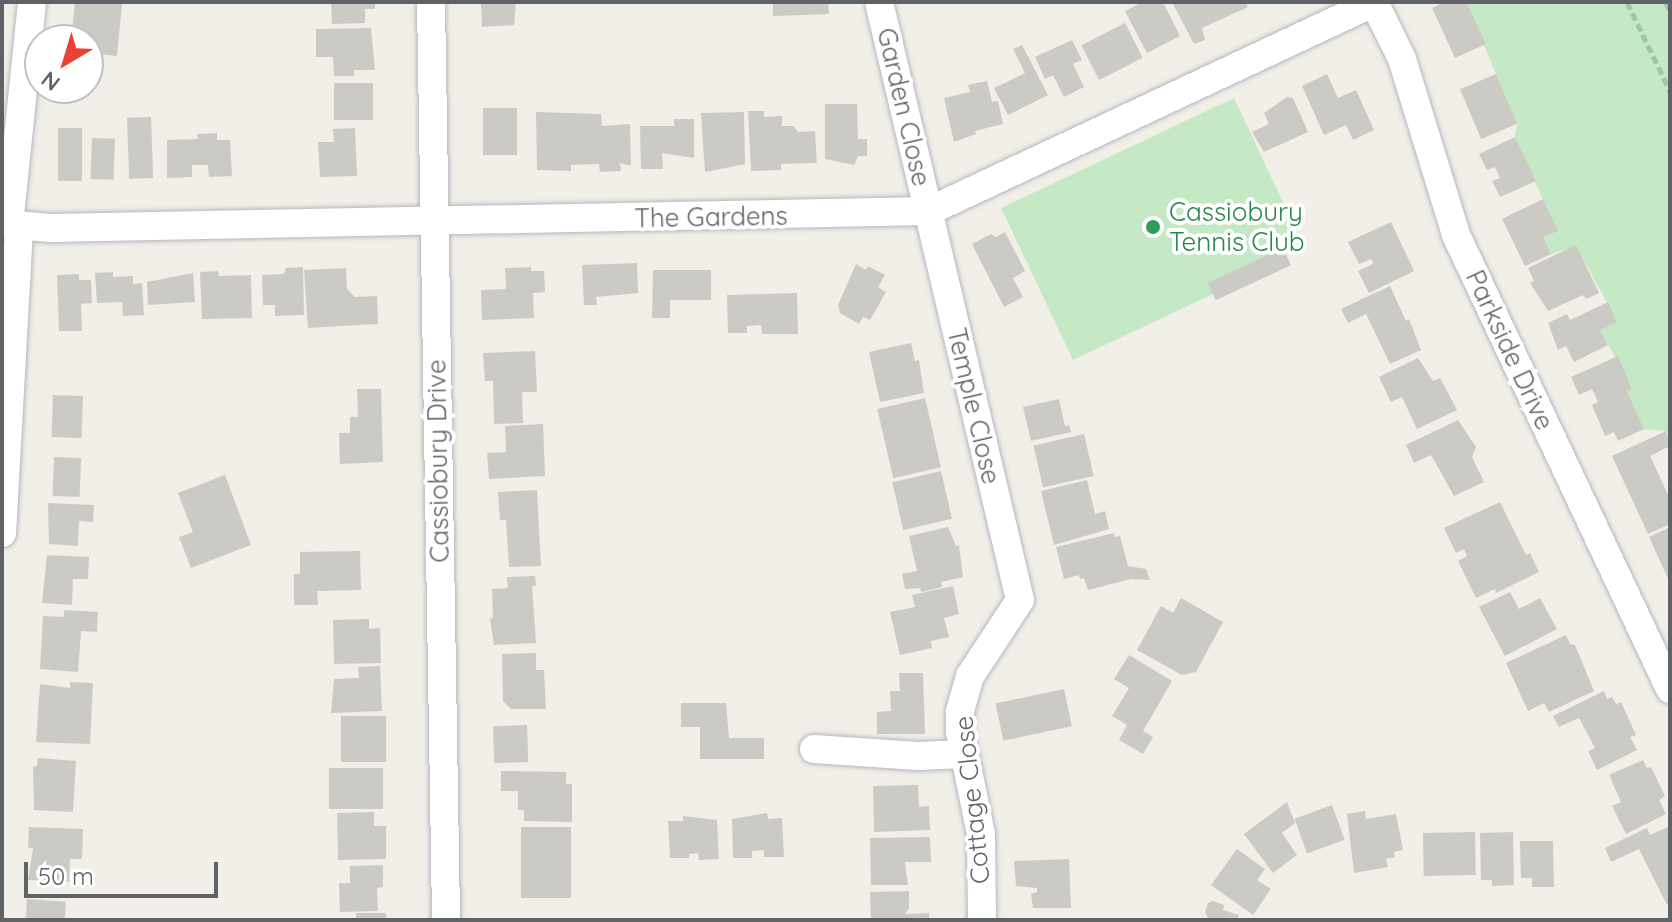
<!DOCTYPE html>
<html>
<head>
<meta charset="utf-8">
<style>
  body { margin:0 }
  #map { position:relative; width:1672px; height:922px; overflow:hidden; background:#f1efe8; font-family:Quicksand,sans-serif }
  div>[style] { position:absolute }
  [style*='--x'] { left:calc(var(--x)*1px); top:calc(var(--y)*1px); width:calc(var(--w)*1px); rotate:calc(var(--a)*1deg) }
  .green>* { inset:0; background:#c5e8c5 }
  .building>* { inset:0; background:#cccac5; transform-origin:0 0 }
  .path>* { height:5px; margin-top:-2.5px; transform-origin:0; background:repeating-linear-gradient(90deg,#9cc7a9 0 8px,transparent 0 12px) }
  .roads { filter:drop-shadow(0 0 2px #b5b8bc) drop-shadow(0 0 2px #b5b8bc) }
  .minor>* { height:28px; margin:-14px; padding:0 14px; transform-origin:14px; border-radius:14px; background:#fff }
  .dots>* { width:22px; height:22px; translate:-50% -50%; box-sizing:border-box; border:4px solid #fff; border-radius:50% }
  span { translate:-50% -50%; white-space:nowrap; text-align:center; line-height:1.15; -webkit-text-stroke:8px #fff; paint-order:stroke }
  .street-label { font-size:26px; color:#5f6368 }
  .leisure-label { font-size:26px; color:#27864d }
  .left { translate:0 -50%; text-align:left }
  .frame { position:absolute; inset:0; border:4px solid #5f6368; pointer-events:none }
  .north { position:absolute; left:24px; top:24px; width:80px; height:80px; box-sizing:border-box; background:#fff; border:2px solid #bfc1c3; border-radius:50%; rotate:218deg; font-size:22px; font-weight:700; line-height:32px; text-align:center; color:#5f6368 }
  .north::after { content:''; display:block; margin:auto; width:28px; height:36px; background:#ea4335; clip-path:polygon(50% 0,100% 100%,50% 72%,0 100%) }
  .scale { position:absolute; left:24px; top:862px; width:194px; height:36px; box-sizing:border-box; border:4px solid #5f6368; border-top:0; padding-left:10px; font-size:24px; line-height:28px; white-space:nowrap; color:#5f6368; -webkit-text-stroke:6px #fff; paint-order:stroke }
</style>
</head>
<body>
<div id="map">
  <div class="green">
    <div style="clip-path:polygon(1466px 2px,1670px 2px,1670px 440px,1666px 431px,1644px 429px,1627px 391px,1632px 388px,1600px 330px,1617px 321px,1576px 246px,1551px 254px,1543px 237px,1557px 231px,1515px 137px,1517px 124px)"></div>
    <div style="clip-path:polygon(1234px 98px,1304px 247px,1286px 255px,1283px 248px,1209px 283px,1213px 294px,1073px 360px,1001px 208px)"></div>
  </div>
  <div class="building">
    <div style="clip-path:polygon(75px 2px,122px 4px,117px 56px,88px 53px,88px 40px,71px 40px)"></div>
    <div style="clip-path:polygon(331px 2px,375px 2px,375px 9px,365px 9px,365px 23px,332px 24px)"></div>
    <div style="clip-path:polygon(486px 2px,516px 2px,514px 25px,482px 27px,481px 3px)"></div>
    <div style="clip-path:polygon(773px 2px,828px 2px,829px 14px,773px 16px)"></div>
    <div style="clip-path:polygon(1143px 2px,1163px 2px,1180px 36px,1147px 53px,1125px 11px)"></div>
    <div style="clip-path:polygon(1172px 2px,1245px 2px,1248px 7px,1202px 28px,1205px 40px,1194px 44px)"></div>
    <div style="clip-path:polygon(1444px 2px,1466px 2px,1486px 44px,1455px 58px,1432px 8px)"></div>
    <div style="left:1125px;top:23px;width:39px;height:49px;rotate:63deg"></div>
    <div style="clip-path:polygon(371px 28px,375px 70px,354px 70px,354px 76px,334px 76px,333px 57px,316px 57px,316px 29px)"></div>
    <div style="clip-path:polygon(1072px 40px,1082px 60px,1073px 64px,1084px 87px,1064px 97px,1053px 75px,1045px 79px,1035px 57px)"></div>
    <div style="clip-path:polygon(1022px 45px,1048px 95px,1008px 115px,994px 88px,1025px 73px,1013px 49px)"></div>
    <div style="clip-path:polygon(1327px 74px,1338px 98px,1356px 90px,1374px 130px,1353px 140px,1346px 125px,1324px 135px,1302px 86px)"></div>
    <div style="left:1496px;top:74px;width:54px;height:39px;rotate:67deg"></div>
    <div style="clip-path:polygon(987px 81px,992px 102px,998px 101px,1003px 124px,975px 131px,976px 134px,954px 142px,944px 98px,970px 92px,968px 85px)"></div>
    <div style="left:334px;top:83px;width:39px;height:37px"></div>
    <div style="clip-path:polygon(1287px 97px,1293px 98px,1308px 132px,1264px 152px,1252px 132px,1269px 124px,1264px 113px)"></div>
    <div style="clip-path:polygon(825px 104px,857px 104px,858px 139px,867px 139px,867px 156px,858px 156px,854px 165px,825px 159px)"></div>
    <div style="left:483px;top:108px;width:34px;height:47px"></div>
    <div style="clip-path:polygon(748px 111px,764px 111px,764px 117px,782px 116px,782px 126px,793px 126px,798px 132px,815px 131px,817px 163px,781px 164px,781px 170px,751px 171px)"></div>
    <div style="clip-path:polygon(536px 112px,601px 114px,602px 126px,630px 124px,631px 166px,620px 163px,621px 171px,600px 172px,599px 164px,571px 165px,571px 171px,537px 170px)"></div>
    <div style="clip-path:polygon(744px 112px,745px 164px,705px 172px,701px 113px)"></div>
    <div style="left:151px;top:117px;width:61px;height:24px;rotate:88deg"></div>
    <div style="clip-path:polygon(674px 119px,694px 119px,694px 158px,662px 153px,663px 169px,641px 169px,640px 126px,674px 126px)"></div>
    <div style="left:58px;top:128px;width:24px;height:53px"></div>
    <div style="clip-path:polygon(355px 128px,357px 176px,320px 177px,318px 142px,334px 142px,333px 129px)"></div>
    <div style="clip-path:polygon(217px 133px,217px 140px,230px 140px,232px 176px,209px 177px,208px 165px,192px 165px,192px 177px,167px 178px,167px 140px,198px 139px,197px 134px)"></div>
    <div style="clip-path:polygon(1515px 137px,1536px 181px,1500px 197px,1492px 181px,1500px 178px,1495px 167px,1487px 170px,1479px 154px)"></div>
    <div style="left:92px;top:138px;width:23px;height:41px;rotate:2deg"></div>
    <div style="clip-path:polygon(1543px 199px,1558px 231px,1543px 237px,1551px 254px,1525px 266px,1502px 219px)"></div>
    <div style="clip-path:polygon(1391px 222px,1414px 271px,1369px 293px,1358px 271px,1373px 264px,1371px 259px,1359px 264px,1348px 242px)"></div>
    <div style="clip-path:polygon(1005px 232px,1025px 271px,1013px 278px,1023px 297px,1004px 307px,972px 244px,991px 234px,996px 237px)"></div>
    <div style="clip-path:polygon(1576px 245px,1599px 293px,1586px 299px,1583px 295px,1548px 311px,1530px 283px,1534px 281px,1528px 268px)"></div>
    <div style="left:1283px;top:248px;width:19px;height:83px;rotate:65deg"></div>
    <div style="clip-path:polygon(637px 263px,638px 293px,596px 297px,597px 305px,584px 305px,582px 265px)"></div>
    <div style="clip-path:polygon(856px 264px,866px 270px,868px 266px,885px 275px,878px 287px,886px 292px,870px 320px,863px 317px,859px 324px,840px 313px,838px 305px)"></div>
    <div style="clip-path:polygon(303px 267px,304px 315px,275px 316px,275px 305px,263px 305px,262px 275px,284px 274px,286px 268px)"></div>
    <div style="clip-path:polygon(531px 267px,531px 271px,544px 271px,545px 292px,533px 293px,534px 318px,482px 320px,481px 290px,506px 289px,505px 268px)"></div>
    <div style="clip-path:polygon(346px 268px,347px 289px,355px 297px,377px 296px,378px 324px,308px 328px,304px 270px)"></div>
    <div style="clip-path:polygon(653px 270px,711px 270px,711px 300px,670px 300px,670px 318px,652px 318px)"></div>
    <div style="clip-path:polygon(218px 271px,219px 276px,251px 275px,252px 318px,202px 319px,200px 272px)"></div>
    <div style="clip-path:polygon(113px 272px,113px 277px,133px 276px,133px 284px,142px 283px,144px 315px,123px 316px,122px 302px,97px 303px,95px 273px)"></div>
    <div style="clip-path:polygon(193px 273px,195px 302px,148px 305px,147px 282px)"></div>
    <div style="clip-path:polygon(79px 274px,79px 280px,91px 280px,92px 303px,81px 304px,82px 331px,59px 331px,57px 275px)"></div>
    <div style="clip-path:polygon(1390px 286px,1406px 321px,1409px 319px,1421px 350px,1390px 364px,1366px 314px,1348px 323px,1341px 309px)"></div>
    <div style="clip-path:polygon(797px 293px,798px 334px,762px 334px,761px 325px,747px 326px,747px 333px,728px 333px,727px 295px)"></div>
    <div style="clip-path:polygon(1608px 302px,1617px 322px,1600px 330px,1608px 345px,1574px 362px,1566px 346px,1558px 350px,1548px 323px,1567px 314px,1570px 320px)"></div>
    <div style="clip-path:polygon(911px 343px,915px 361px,919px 360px,924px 393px,880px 402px,869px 352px)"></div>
    <div style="clip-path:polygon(535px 351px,537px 392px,522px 392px,523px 423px,494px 424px,493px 381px,485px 381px,483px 353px)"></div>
    <div style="clip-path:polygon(1618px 356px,1632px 389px,1627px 391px,1644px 429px,1618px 441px,1614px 432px,1605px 436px,1592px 405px,1598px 402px,1592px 389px,1579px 395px,1571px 377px)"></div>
    <div style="clip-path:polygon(1418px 358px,1433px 381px,1440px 378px,1457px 410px,1417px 429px,1402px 397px,1391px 402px,1379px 377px)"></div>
    <div style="clip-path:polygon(357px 389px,381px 389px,383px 462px,340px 464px,339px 433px,350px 433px,350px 417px,358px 417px)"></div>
    <div style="left:53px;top:395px;width:30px;height:42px;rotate:2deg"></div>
    <div style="left:925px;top:398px;width:71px;height:49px;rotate:77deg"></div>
    <div style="clip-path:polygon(1059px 399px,1065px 426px,1069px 425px,1071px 432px,1031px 441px,1023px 407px)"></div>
    <div style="clip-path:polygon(1458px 420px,1476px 447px,1472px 457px,1484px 482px,1454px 496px,1431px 455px,1414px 463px,1406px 445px)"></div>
    <div style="clip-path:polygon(543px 424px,545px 476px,489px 479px,487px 453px,506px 452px,505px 426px)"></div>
    <div style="clip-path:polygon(1666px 431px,1670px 446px,1650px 456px,1670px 499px,1670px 524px,1648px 534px,1612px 456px)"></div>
    <div style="left:1084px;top:434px;width:43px;height:52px;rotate:77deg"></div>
    <div style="left:54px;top:457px;width:27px;height:39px;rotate:2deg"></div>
    <div style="left:941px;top:471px;width:49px;height:50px;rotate:77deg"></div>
    <div style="clip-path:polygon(225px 475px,251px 545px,191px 568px,179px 537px,193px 532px,178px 493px)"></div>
    <div style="clip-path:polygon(1087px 480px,1095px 514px,1105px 511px,1109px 529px,1054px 545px,1041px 491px)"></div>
    <div style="clip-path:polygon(537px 490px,541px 566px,509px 567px,506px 520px,500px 520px,498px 492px)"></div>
    <div style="clip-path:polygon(1500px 502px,1526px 555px,1530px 553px,1539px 572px,1496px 593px,1495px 589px,1476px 598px,1458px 561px,1467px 556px,1464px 549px,1456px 553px,1444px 528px)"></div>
    <div style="clip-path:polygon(48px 503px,94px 505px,93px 522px,79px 521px,78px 546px,49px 544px)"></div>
    <div style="clip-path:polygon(948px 527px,956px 546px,959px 545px,963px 577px,941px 582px,942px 587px,921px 592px,920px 588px,905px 589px,902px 574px,917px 571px,909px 536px)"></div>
    <div style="clip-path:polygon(1670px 527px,1670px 583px,1649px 537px)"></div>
    <div style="clip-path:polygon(1114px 533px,1115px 537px,1120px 536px,1128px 566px,1146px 569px,1150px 580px,1131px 579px,1088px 590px,1084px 578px,1080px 579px,1079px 575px,1064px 579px,1056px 547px)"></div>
    <div style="clip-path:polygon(360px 551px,361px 590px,317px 591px,318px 605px,294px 605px,294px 574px,300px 574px,300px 552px)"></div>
    <div style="clip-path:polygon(47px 555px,89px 557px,88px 579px,73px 579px,72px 605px,42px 603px)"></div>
    <div style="clip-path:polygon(535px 576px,536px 586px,532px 586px,536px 643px,494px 645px,490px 619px,493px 618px,492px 589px,508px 588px,507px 577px)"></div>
    <div style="clip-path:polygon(953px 586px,959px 614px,944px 618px,949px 637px,931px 641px,932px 648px,900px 655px,890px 612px,915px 607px,912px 595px)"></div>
    <div style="clip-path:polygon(1510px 592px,1519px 609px,1540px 598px,1557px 629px,1505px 656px,1479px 607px)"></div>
    <div style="clip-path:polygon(1181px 598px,1223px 622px,1196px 672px,1182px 675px,1137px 650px,1161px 606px,1173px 613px)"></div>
    <div style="clip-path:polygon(64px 610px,98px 612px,97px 632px,81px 631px,78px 672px,40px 669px,43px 616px,64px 617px)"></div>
    <div style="clip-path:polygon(369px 619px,369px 629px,380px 628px,381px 663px,334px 664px,333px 620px)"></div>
    <div style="clip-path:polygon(1566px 635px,1570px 644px,1575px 645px,1594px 691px,1549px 712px,1544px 703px,1528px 711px,1506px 663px)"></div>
    <div style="clip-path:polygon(536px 653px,536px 670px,544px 670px,546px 709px,511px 709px,503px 701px,502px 654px)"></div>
    <div style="clip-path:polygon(1129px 655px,1172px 681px,1143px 731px,1153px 737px,1143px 754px,1119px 740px,1127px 725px,1112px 716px,1129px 688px,1114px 679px)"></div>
    <div style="clip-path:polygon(380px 666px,382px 711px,331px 713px,334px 679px,359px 678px,358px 667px)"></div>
    <div style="clip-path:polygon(899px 673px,923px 673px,925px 734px,877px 734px,877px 712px,891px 711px,890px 691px,900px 691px)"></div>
    <div style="clip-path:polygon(70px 682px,93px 683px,90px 744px,36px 742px,40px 684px,70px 688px)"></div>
    <div style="left:1064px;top:689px;width:38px;height:70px;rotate:78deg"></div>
    <div style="clip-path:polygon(1604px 691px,1607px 699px,1612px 697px,1616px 704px,1621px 702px,1636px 735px,1630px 737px,1637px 750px,1597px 770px,1588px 751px,1595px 748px,1579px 718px,1559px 727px,1553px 716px)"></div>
    <div style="clip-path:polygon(681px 703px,726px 703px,729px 738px,764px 738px,764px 759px,700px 759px,700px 727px,681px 727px)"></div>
    <div style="left:341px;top:716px;width:45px;height:46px"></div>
    <div style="left:527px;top:725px;width:37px;height:34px;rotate:88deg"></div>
    <div style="clip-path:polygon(38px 758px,76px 761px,73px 812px,34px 810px,33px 767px,37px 766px)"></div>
    <div style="clip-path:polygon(1643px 760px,1647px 768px,1651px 767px,1665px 796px,1659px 800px,1666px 814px,1626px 834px,1612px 806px,1621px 802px,1609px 775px)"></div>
    <div style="left:329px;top:768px;width:54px;height:41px"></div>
    <div style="clip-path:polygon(501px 771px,566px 772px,566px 784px,572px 784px,572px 822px,524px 821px,524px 810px,518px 810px,518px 791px,501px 791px)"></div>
    <div style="clip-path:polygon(918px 785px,919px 807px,929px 806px,930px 830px,874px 832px,873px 786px)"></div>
    <div style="clip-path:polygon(1287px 802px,1295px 823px,1282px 833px,1297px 855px,1273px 873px,1244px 834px)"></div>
    <div style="left:1332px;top:805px;width:37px;height:40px;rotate:70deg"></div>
    <div style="clip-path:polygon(1365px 811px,1366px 819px,1396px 814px,1403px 850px,1394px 852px,1395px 857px,1386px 859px,1388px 867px,1354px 873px,1347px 814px)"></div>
    <div style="clip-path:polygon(374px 812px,374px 826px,386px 826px,386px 859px,338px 860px,337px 813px)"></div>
    <div style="clip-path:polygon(767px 813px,768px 819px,782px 818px,784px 857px,764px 857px,764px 850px,752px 851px,752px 858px,733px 858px,732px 819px)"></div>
    <div style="clip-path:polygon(683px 816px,717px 820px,719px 859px,699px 860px,698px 853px,689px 854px,689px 858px,670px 858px,668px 821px,683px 821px)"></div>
    <div style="clip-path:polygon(1670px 826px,1670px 903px,1667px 905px,1639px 849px,1611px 862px,1605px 848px,1647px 828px,1650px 835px)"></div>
    <div style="clip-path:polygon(29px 827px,83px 829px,82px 859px,70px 859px,69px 882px,28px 880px,33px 848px,28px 848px)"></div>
    <div style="left:521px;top:827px;width:50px;height:71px"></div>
    <div style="left:1475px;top:832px;width:43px;height:52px;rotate:89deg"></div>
    <div style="clip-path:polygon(1513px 832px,1514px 885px,1492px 886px,1492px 880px,1481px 880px,1480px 833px)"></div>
    <div style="clip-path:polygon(930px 837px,931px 862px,905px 862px,908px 885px,871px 885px,870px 838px)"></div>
    <div style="clip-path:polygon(1520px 841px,1553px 841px,1554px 887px,1532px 887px,1532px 878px,1521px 878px)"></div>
    <div style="clip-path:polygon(1237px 849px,1265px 869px,1257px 880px,1271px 889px,1253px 915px,1211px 885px)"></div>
    <div style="clip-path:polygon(1069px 859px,1071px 908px,1033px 908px,1031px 894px,1037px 892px,1037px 888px,1016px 886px,1014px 861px)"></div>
    <div style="clip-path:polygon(383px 865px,383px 887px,377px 888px,378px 911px,340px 912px,339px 883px,350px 883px,350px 866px)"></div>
    <div style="clip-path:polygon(909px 891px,909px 908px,905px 914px,929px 913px,929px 920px,871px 920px,870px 892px)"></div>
    <div style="left:27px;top:899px;width:39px;height:20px;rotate:4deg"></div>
    <div style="clip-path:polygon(1213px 901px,1224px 905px,1223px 910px,1239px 915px,1238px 920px,1209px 920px,1205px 912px,1208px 903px)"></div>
    <div style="left:356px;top:913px;width:30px;height:7px"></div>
  </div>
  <div class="path">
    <div style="--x:1627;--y:2;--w:99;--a:64.2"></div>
    <div style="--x:1666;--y:2;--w:11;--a:68"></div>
  </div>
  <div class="roads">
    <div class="minor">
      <div style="--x:431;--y:2;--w:918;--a:89.06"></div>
      <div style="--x:879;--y:2;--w:614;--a:76.73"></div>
      <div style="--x:1020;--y:600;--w:91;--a:123.3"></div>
      <div style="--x:970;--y:676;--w:37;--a:106"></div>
      <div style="--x:960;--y:712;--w:20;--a:90"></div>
      <div style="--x:960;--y:732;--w:104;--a:78.4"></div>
      <div style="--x:981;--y:834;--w:86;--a:89.3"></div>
      <div style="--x:1374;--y:2;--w:64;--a:63.8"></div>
      <div style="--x:1402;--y:59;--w:184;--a:72.9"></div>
      <div style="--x:1456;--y:235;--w:502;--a:64.76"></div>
      <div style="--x:2;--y:224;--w:49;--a:4.7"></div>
      <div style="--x:51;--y:228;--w:878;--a:-1.11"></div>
      <div style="--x:929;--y:211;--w:491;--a:-25.1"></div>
      <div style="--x:9;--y:225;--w:224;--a:-84.1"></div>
      <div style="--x:2;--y:533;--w:306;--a:-86.8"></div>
      <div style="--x:814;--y:749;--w:104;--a:3.9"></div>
      <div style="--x:918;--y:756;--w:46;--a:-2.5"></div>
    </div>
  </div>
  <div class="dots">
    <div style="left:1153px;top:227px;background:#2e9e5b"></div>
  </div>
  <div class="street-label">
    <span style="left:904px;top:107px;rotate:77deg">Garden Close</span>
    <span style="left:711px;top:217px;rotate:-1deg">The Gardens</span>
    <span style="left:1510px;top:350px;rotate:65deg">Parkside Drive</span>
    <span style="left:974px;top:406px;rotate:77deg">Temple Close</span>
    <span style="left:438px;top:461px;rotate:-91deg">Cassiobury Drive</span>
    <span style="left:972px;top:800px;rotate:-96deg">Cottage Close</span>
  </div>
  <div class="leisure-label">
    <span class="left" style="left:1169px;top:227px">Cassiobury<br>Tennis Club</span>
  </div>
  <div class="frame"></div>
  <div class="north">N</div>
  <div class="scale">50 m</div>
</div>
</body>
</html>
